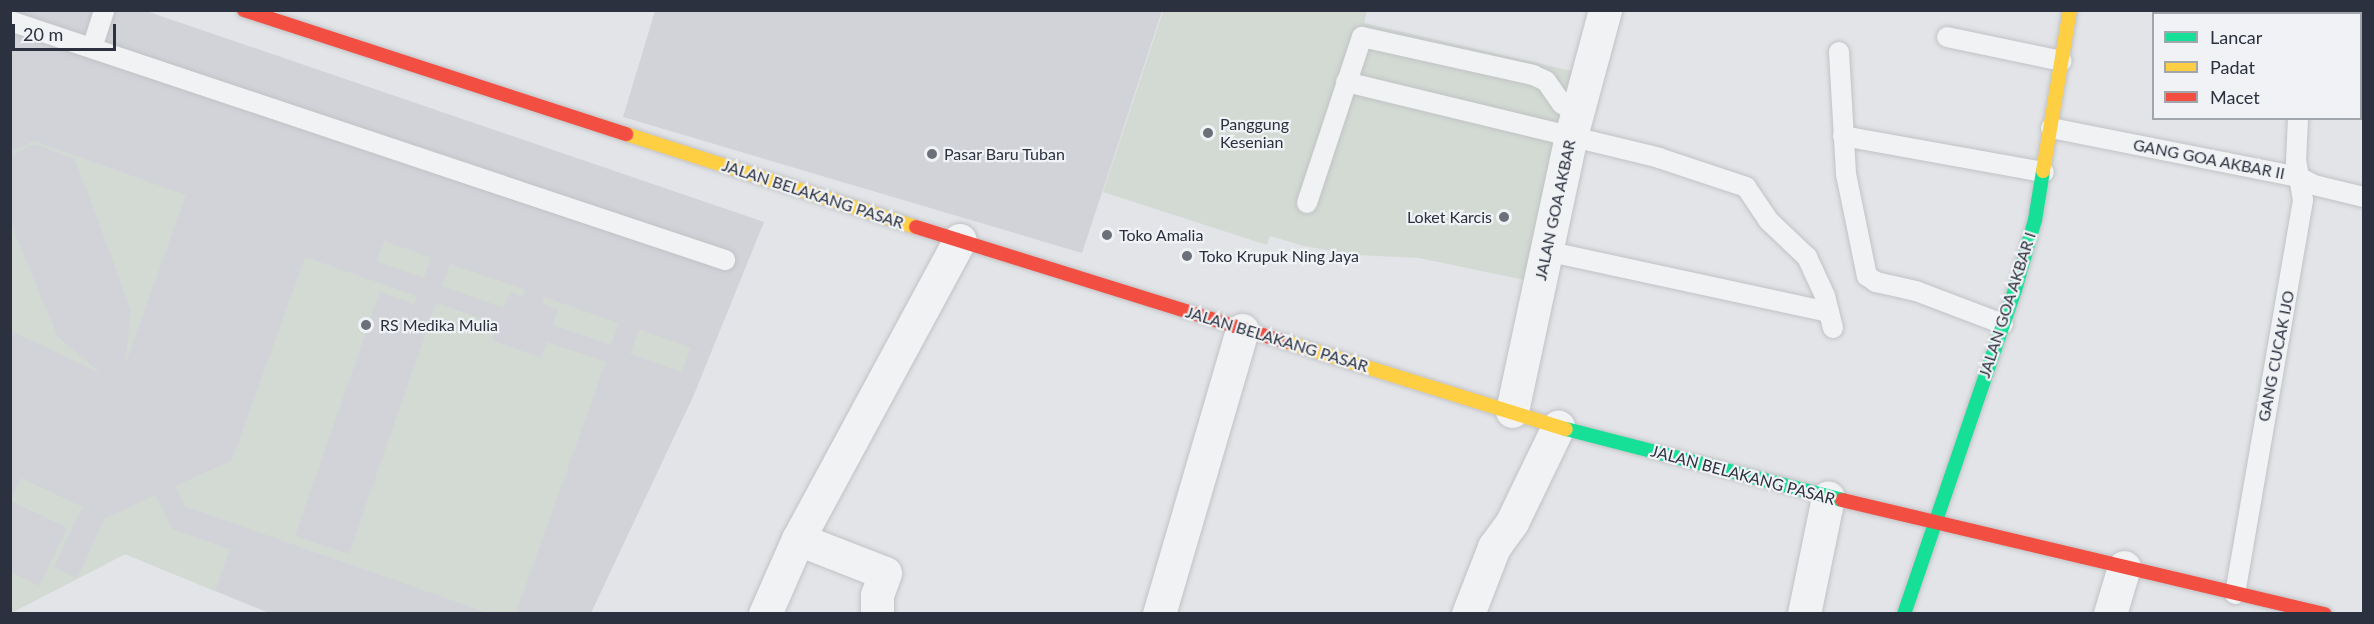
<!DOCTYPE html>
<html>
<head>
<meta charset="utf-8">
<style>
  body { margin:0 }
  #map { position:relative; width:2374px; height:624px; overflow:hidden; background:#e2e4e7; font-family:Lato,sans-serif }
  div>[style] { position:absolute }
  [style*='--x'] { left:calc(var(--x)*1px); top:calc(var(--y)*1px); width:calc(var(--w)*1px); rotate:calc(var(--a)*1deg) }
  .built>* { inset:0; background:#d1d3d9 }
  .green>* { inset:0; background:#d2dad3; transform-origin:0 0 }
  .roads { filter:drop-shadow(0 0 2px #c1c2c5) drop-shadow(0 0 2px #c1c2c5) }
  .lane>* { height:20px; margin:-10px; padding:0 10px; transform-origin:10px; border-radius:10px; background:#f1f2f4 }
  .street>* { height:33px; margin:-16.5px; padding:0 16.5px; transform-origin:16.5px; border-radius:16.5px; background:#f1f2f4 }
  .fast>* { height:14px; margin:-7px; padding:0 7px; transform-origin:7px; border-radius:7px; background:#16e098 }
  .slow>* { height:14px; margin:-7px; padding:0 7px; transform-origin:7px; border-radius:7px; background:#ffcf43 }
  .jam>* { height:14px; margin:-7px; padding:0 7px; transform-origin:7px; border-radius:7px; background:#f24e42 }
  .dots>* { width:16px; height:16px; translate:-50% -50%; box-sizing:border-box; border:3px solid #f0f2f5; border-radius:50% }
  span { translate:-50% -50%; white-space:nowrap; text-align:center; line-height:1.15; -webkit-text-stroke:4.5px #f0f2f5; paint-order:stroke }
  .poi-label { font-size:16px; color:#2b313e }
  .left { translate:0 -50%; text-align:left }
  .right { translate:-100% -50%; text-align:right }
  .street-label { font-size:16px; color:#2b313e }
  .frame { position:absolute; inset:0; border:12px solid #2b313e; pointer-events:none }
  .legend { position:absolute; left:2152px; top:12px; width:210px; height:108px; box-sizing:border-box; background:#f0f2f5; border:2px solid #a1a5ac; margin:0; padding:8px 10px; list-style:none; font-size:18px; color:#2b313e }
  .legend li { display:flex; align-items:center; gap:12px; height:30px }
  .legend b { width:30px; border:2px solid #a1a5ac }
  .scale { position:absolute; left:12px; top:24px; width:104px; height:27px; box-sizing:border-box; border:3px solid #2b313e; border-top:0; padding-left:8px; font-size:18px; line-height:21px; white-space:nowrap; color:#2b313e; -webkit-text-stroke:4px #f0f2f5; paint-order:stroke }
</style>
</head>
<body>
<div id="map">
  <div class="built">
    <div style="clip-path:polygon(10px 11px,146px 11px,764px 222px,693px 397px,591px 613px,269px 613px,125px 554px,11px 613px)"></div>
    <div style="clip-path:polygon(655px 11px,1162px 11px,1082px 253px,623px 117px)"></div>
  </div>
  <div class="green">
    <div style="clip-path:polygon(1163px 11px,1367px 11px,1364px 23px,1576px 72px,1530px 281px,1419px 258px,1356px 255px,1304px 246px,1270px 236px,1267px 245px,1103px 192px)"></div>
    <div style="clip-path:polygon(34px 141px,186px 195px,125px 365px,131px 310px,75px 159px,35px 144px,11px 155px,11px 152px)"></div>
    <div style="clip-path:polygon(10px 222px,58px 337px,102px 374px,11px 331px)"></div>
    <div style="left:384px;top:241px;width:50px;height:22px;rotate:19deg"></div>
    <div style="clip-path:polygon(305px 257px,417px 296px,414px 304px,380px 292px,295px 536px,349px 554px,436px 303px,498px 324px,492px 340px,541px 358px,547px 342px,606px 362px,516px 613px,488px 613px,184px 506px,176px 486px,232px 460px)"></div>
    <div style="clip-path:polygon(450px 264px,526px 290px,523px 297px,510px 292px,504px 308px,442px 286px)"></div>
    <div style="clip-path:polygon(544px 297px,619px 323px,611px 345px,553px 325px,558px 309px,542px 303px)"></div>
    <div style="left:639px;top:329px;width:55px;height:26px;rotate:20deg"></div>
    <div style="clip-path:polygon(evenodd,21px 478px,106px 518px,156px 495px,172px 529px,230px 549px,215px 591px,125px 554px,11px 613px,11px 572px,39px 586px,67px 528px,11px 501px,21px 478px,82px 508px,105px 518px,77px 578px,54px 567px,82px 508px)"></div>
  </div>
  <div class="roads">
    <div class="lane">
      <div style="--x:2323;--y:14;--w:4;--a:-76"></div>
      <div style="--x:10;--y:21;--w:754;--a:18.48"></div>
      <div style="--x:1947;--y:37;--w:117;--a:11.8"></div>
      <div style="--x:92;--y:48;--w:40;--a:-72"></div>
      <div style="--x:1839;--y:52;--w:122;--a:86.7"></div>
      <div style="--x:1846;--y:174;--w:104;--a:78.4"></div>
      <div style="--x:1867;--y:276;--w:11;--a:34"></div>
      <div style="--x:1876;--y:282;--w:41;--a:12.7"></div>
      <div style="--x:1916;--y:291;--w:93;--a:20.8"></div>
      <div style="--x:1346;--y:82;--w:322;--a:13.6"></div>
      <div style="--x:1659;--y:158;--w:92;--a:18.4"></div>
      <div style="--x:1746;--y:187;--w:40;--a:56"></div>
      <div style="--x:1768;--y:220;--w:54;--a:43.5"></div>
      <div style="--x:1807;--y:257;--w:43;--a:65.2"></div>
      <div style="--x:1825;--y:296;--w:33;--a:76"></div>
      <div style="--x:2051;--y:128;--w:253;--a:11.2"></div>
      <div style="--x:2299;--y:177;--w:17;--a:28"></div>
      <div style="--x:2314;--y:185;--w:51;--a:13.5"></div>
      <div style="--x:1843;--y:136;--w:204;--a:10.2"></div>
      <div style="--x:1307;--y:203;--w:175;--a:-71.7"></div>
      <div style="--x:1362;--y:37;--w:175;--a:12.5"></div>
      <div style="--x:1533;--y:75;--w:14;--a:25"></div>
      <div style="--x:1546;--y:81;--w:28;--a:55"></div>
      <div style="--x:1562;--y:104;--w:17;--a:28"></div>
      <div style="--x:1546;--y:251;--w:289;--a:12.2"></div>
      <div style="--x:2235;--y:594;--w:400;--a:-80.2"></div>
      <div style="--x:2303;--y:200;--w:39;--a:-100"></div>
      <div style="--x:2296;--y:162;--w:44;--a:-87.4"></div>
    </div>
    <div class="street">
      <div style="--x:1512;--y:411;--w:281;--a:-77.9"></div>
      <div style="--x:1571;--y:136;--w:131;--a:-74.9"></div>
      <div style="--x:798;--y:539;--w:93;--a:21.3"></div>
      <div style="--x:885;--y:573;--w:23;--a:110"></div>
      <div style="--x:877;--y:595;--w:19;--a:90"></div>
      <div style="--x:765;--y:614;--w:82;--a:-66.3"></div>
      <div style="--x:798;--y:539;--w:340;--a:-61.6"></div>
      <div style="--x:1159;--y:614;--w:296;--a:-73.7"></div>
      <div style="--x:1468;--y:614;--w:72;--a:-68.8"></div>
      <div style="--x:1494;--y:547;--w:31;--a:-54"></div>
      <div style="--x:1512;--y:522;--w:106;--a:-64.2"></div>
      <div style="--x:1804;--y:614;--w:119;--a:-78.4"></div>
      <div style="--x:2110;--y:614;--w:49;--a:-73.4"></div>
    </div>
    <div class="fast">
      <div style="--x:1566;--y:429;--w:285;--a:14.4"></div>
      <div style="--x:1904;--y:614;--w:342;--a:-71.1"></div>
      <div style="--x:2015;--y:290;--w:73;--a:-74.1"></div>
      <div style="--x:2035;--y:220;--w:50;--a:-80.7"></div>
    </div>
    <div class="slow">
      <div style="--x:626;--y:134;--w:305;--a:17.8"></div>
      <div style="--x:2043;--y:171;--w:163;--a:-80.5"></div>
      <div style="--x:1286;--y:342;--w:293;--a:17.3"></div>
    </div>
    <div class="jam">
      <div style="--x:244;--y:10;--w:402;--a:18"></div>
      <div style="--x:916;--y:227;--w:387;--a:17.3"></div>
      <div style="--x:1842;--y:500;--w:496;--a:13.3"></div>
    </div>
  </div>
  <div class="dots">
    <div style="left:1208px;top:133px;background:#6b7079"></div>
    <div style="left:932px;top:154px;background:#6b7079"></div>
    <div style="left:1504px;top:217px;background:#6b7079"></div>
    <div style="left:1107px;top:235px;background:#6b7079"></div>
    <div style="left:1187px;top:256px;background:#6b7079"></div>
    <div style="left:366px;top:325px;background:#6b7079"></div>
  </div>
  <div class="poi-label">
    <span class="left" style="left:1220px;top:133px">Panggung<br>Kesenian</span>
    <span class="left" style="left:944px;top:154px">Pasar Baru Tuban</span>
    <span class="right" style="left:1492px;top:217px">Loket Karcis</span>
    <span class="left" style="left:1119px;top:235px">Toko Amalia</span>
    <span class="left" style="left:1199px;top:256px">Toko Krupuk Ning Jaya</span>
    <span class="left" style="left:380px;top:325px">RS Medika Mulia</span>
  </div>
  <div class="street-label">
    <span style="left:2209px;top:159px;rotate:11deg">GANG GOA AKBAR II</span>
    <span style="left:813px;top:194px;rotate:18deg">JALAN BELAKANG PASAR</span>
    <span style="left:1555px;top:210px;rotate:-78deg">JALAN GOA AKBAR</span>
    <span style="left:2007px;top:305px;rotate:-72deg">JALAN GOA AKBAR I</span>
    <span style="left:1277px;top:339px;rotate:17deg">JALAN BELAKANG PASAR</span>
    <span style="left:2276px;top:356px;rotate:-79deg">GANG CUCAK IJO</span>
    <span style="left:1743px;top:475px;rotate:15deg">JALAN BELAKANG PASAR</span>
  </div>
  <div class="frame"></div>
  <ul class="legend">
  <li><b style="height:8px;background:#16e098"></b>Lancar</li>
  <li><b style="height:8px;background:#ffcf43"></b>Padat</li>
  <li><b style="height:8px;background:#f24e42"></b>Macet</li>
  </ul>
  <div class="scale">20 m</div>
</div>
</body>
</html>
